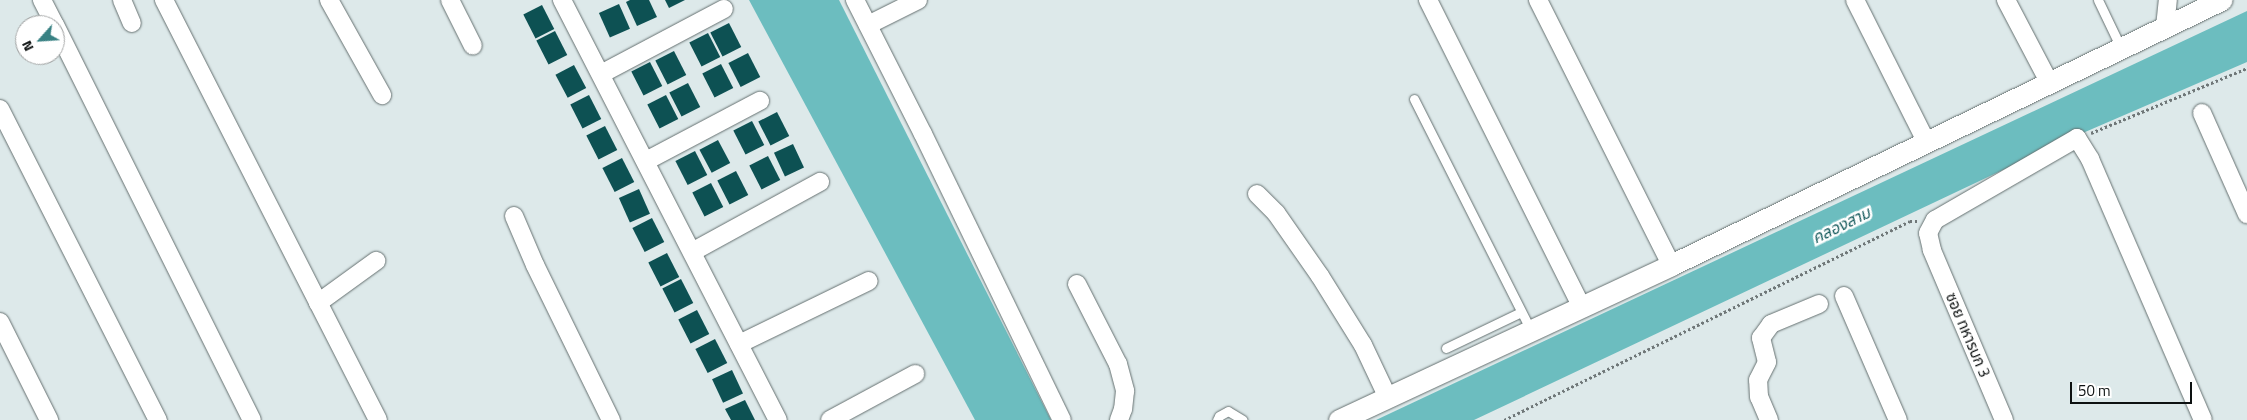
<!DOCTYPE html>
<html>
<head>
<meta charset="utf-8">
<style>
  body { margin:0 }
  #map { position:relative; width:2247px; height:420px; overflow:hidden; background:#dde9ea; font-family:"Titillium Web","Noto Sans Thai",sans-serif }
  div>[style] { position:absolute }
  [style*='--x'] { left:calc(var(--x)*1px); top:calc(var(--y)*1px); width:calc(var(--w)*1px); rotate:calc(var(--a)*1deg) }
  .water>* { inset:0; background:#6cbdbf }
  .building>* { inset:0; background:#0d5153; transform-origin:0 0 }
  .path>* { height:3px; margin-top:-1.5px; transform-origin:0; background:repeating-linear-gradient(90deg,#6f7778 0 2.5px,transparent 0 5px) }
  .roads { filter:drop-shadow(0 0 1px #657070) drop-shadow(0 0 1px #657070) }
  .service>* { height:9px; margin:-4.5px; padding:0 4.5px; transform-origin:4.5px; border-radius:4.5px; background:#fff }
  .minor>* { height:18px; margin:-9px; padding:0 9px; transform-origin:9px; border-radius:9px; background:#fff }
  .tertiary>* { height:21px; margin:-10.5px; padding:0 10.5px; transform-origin:10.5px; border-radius:10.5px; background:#fff }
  span { translate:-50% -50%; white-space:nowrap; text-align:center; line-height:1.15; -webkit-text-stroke:5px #fff; paint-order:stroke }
  .street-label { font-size:15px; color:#0d1111 }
  .water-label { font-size:16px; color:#155a5c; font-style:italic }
  .north { position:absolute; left:15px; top:15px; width:50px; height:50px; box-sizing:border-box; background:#fff; border:1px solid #9ea0a0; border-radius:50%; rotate:244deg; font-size:14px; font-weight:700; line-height:20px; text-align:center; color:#0d1111 }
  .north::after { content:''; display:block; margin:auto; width:18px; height:22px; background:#388183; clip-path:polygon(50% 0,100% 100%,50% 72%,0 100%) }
  .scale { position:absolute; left:2070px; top:382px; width:122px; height:22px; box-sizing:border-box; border:2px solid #0d1111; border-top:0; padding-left:6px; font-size:15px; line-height:18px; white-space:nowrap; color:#0d1111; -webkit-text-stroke:4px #fff; paint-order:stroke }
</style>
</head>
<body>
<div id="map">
  <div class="water">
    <div style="clip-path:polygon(749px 0,839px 0,1051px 420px,975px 420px)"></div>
    <div style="clip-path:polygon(2247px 11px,2247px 62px,2062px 142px,1474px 420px,1376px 420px)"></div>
  </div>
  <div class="building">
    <div style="clip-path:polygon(630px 0,649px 0,657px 17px,637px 26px,626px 2px)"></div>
    <div style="clip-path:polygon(665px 0,685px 0,669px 8px)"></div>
    <div style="left:619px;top:4px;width:27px;height:22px;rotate:66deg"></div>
    <div style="left:542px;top:5px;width:27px;height:21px;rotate:63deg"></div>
    <div style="left:729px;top:23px;width:27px;height:21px;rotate:63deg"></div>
    <div style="left:555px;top:31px;width:27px;height:21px;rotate:63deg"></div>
    <div style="left:708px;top:33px;width:27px;height:21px;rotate:63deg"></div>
    <div style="left:674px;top:51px;width:27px;height:21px;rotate:63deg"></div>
    <div style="left:748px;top:53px;width:27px;height:22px;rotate:63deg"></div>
    <div style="left:650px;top:62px;width:27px;height:21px;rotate:63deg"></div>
    <div style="left:721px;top:64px;width:27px;height:21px;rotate:63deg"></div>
    <div style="left:574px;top:65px;width:26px;height:21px;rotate:62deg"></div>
    <div style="left:688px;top:83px;width:27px;height:21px;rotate:63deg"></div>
    <div style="left:589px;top:95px;width:27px;height:21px;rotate:63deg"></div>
    <div style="left:666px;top:95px;width:27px;height:21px;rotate:63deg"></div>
    <div style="left:777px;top:112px;width:27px;height:21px;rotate:63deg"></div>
    <div style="left:752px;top:121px;width:27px;height:21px;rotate:63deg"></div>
    <div style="left:605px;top:126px;width:27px;height:21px;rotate:63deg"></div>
    <div style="left:718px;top:140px;width:26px;height:21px;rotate:62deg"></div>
    <div style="left:793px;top:144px;width:26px;height:21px;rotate:65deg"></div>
    <div style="left:695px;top:151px;width:27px;height:22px;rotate:63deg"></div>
    <div style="left:768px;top:156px;width:27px;height:21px;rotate:63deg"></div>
    <div style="left:622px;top:158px;width:27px;height:22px;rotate:63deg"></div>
    <div style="left:736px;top:171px;width:27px;height:21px;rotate:63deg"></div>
    <div style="left:711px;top:183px;width:27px;height:21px;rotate:63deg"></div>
    <div style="left:639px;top:189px;width:27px;height:22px;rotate:66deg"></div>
    <div style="left:652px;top:218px;width:27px;height:22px;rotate:63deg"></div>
    <div style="left:667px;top:253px;width:27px;height:21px;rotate:63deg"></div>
    <div style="left:681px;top:279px;width:27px;height:21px;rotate:63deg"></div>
    <div style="left:697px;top:310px;width:27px;height:21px;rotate:63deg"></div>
    <div style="left:715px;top:339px;width:27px;height:22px;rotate:63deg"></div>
    <div style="left:732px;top:370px;width:26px;height:22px;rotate:65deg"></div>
    <div style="clip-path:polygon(745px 400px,755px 420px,731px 420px,725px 409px)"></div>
  </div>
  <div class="path">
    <div style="--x:2091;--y:133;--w:169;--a:-22.6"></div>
    <div style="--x:1504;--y:420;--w:452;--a:-26.1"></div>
    <div style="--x:1910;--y:221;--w:7;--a:0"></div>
  </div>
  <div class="roads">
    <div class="service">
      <div style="--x:2098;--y:0;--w:53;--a:64.4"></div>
      <div style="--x:1414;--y:99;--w:260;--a:63.2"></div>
      <div style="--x:1446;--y:348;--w:83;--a:-25.6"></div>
      <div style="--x:1217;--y:420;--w:4;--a:-63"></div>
      <div style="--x:1219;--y:416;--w:10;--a:-29"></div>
      <div style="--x:1228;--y:411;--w:17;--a:31"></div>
    </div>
    <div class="minor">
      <div style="--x:42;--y:0;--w:28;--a:63"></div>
      <div style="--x:122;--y:0;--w:25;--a:67"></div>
      <div style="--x:164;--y:0;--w:471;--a:63"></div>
      <div style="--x:329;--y:0;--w:109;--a:60.8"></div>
      <div style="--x:450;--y:0;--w:51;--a:63.4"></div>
      <div style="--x:562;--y:0;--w:472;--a:62.8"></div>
      <div style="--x:855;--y:0;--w:150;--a:63.1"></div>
      <div style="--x:923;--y:134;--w:318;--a:64.1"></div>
      <div style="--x:1428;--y:0;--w:343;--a:63.4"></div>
      <div style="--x:1538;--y:0;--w:297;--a:63.3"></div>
      <div style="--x:1855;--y:0;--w:158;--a:63.3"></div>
      <div style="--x:2006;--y:0;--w:93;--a:62.3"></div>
      <div style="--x:55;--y:25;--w:441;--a:63.5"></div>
      <div style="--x:868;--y:25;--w:56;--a:-26.6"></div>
      <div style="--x:2165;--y:27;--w:27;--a:-84"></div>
      <div style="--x:601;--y:74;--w:139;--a:-27.9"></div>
      <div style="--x:0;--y:109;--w:349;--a:63.1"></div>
      <div style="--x:2202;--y:113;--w:111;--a:66"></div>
      <div style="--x:646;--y:161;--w:129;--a:-27.8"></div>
      <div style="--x:1257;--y:194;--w:27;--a:45"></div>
      <div style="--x:1276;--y:213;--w:77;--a:55.1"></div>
      <div style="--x:1320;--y:276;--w:81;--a:58.1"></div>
      <div style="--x:1363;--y:345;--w:59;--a:64.7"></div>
      <div style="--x:514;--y:216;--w:53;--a:66.8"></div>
      <div style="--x:535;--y:265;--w:173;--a:63.9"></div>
      <div style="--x:692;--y:252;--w:146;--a:-28.7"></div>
      <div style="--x:1077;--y:284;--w:90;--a:62.9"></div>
      <div style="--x:1118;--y:364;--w:28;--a:75"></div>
      <div style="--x:1125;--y:391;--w:18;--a:96"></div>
      <div style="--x:1123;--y:409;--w:12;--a:110"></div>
      <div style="--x:1844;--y:296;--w:135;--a:66.5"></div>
      <div style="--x:318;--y:303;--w:72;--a:-35.9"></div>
      <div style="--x:0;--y:322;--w:110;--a:63.4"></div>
      <div style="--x:739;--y:344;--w:144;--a:-25.9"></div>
      <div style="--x:830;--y:420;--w:97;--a:-28.4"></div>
      <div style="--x:1769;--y:420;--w:25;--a:-113"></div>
      <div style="--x:1759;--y:397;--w:17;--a:-93"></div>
      <div style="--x:1758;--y:380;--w:20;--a:-63"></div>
      <div style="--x:1767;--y:362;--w:25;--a:-104"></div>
      <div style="--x:1761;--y:338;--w:17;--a:-54"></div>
      <div style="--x:1771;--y:324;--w:52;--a:-22.6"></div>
      <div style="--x:2004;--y:420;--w:185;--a:-113"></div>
      <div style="--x:1932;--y:250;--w:17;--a:-103"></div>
      <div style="--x:1928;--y:233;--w:15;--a:-62"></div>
      <div style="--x:1935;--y:220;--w:164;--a:-30"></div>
      <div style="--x:2077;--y:138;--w:25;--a:58"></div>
      <div style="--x:2090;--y:159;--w:284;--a:66.6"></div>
    </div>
    <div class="tertiary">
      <div style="--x:1339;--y:420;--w:366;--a:-25"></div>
      <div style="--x:1671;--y:265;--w:611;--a:-25.73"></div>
    </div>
  </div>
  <div class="street-label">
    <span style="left:1968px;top:335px;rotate:67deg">ซอย ทหารบก 3</span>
  </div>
  <div class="water-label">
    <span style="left:1841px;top:225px;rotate:-26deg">คลองสาม</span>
  </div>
  <div class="north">N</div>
  <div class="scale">50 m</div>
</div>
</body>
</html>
